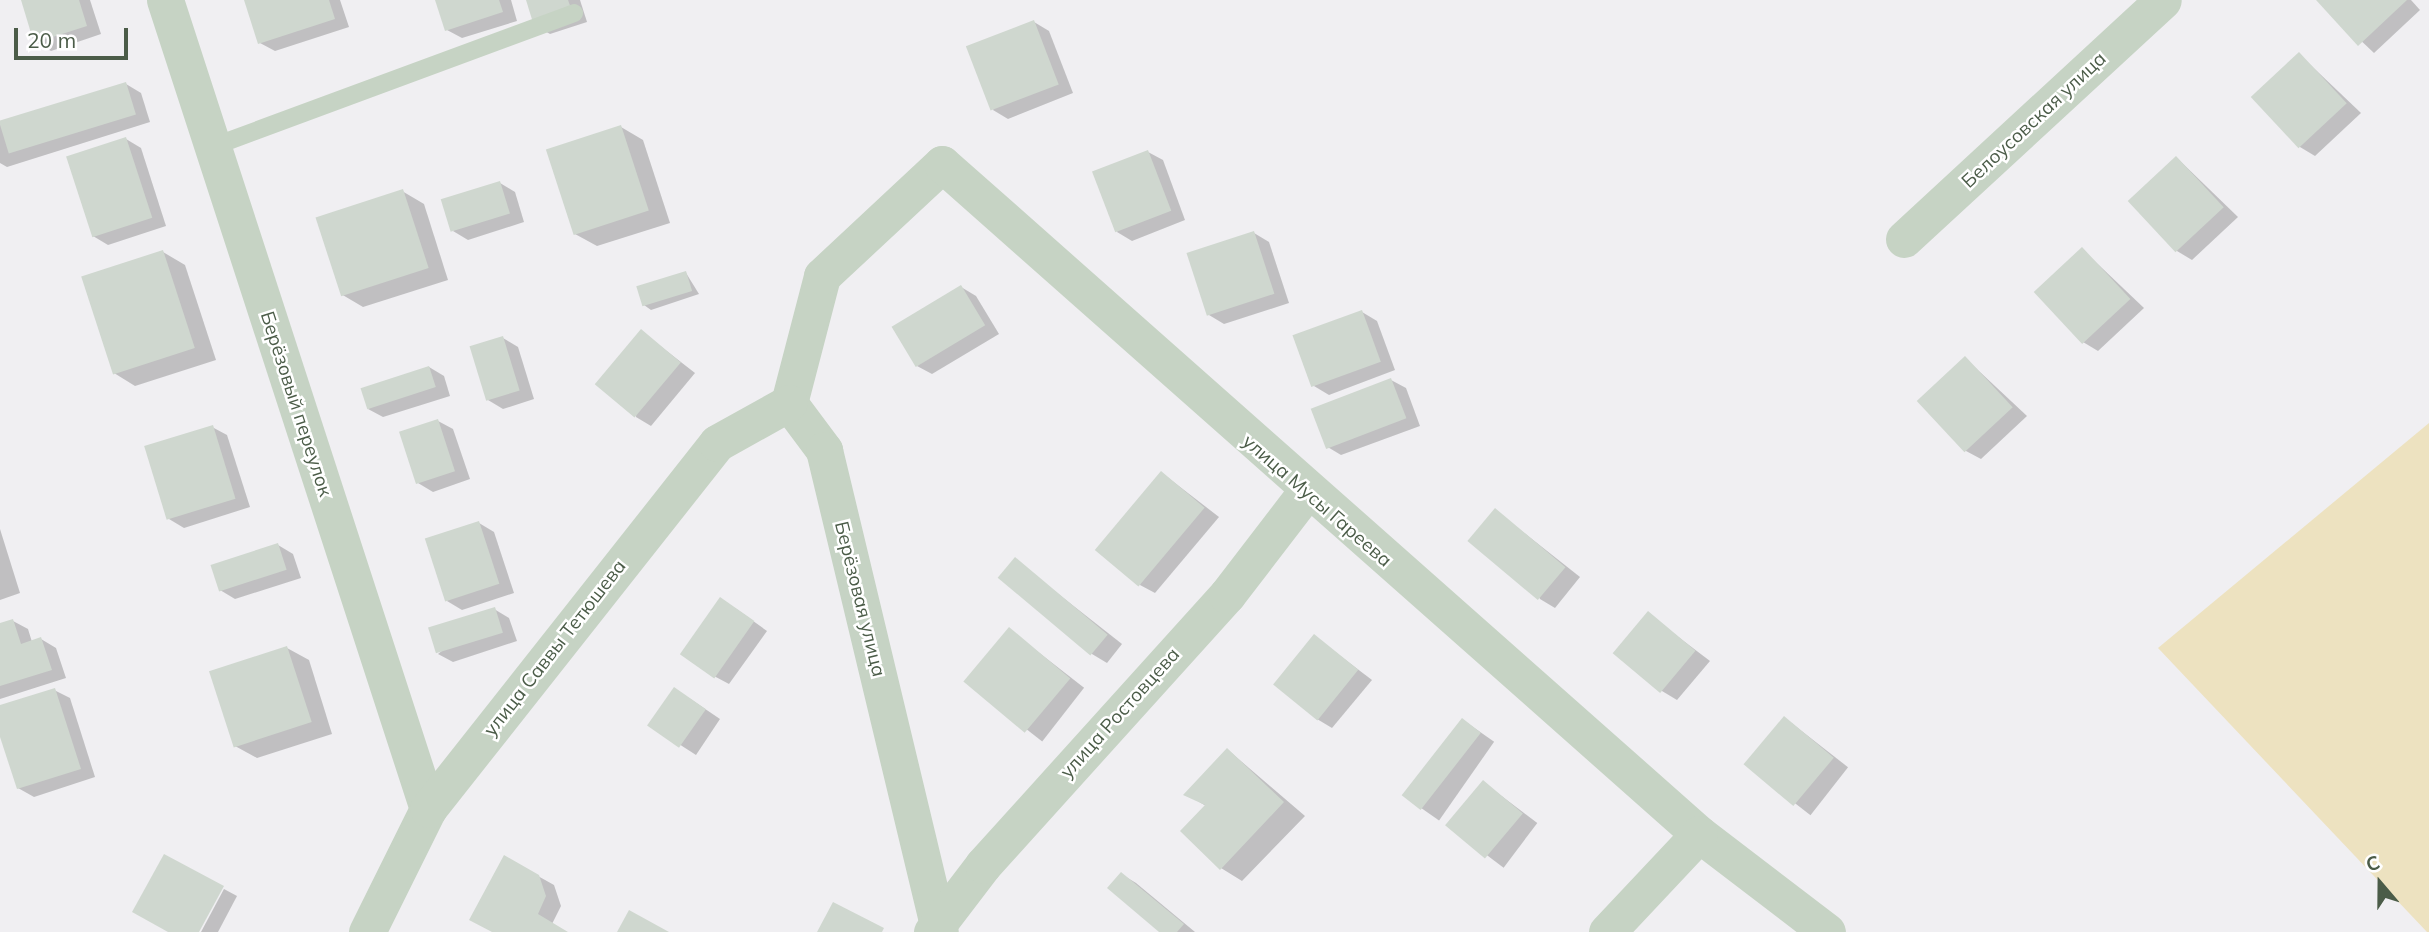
<!DOCTYPE html>
<html>
<head>
<meta charset="utf-8">
<style>
  body { margin:0 }
  #map { position:relative; width:2429px; height:932px; overflow:hidden; background:#f0eff2; font-family:Mulish,sans-serif }
  div>[style] { position:absolute }
  [style*='--x'] { left:calc(var(--x)*1px); top:calc(var(--y)*1px); width:calc(var(--w)*1px); rotate:calc(var(--a)*1deg) }
  .green>* { inset:0; background:#ede2c0 }
  .shadow>* { inset:0; background:#0003; transform-origin:0 0 }
  .building>* { inset:0; background:#cfd7cf; transform-origin:0 0 }
  .lane>* { height:18px; margin:-9px; padding:0 9px; transform-origin:9px; border-radius:9px; background:#c6d3c4 }
  .street>* { height:37px; margin:-18.5px; padding:0 18.5px; transform-origin:18.5px; border-radius:18.5px; background:#c6d3c4 }
  span { translate:-50% -50%; white-space:nowrap; text-align:center; line-height:1.15; -webkit-text-stroke:5px #fff; paint-order:stroke }
  .street-label { font-size:19px; color:#4b5c48 }
  .north { position:absolute; left:2345px; top:848px; width:70px; height:70px; -webkit-text-stroke:5px #fff; paint-order:stroke; rotate:340deg; font-size:19px; font-weight:700; line-height:28px; text-align:center; color:#4b5c48 }
  .north::after { content:''; display:block; margin:auto; width:24px; height:32px; background:#4b5c48; clip-path:polygon(50% 0,100% 100%,50% 72%,0 100%) }
  .scale { position:absolute; left:14px; top:28px; width:114px; height:32px; box-sizing:border-box; border:4px solid #4b5c48; border-top:0; padding-left:9px; font-size:21px; line-height:24px; white-space:nowrap; color:#4b5c48; -webkit-text-stroke:5px #fff; paint-order:stroke }
</style>
</head>
<body>
<div id="map">
  <div class="green">
    <div style="clip-path:polygon(2429px 423px,2429px 932px,2427px 932px,2158px 648px)"></div>
  </div>
  <div class="shadow">
    <div style="clip-path:polygon(22px 0,90px 0,101px 34px,51px 51px,36px 42px)"></div>
    <div style="clip-path:polygon(246px 0,340px 0,349px 27px,275px 51px,260px 43px)"></div>
    <div style="clip-path:polygon(437px 0,511px 0,517px 21px,462px 38px,447px 30px)"></div>
    <div style="clip-path:polygon(527px 0,580px 0,587px 22px,550px 34px,535px 25px)"></div>
    <div style="clip-path:polygon(2318px 0,2411px 0,2420px 10px,2374px 53px)"></div>
    <div style="clip-path:polygon(1034px 22px,1049px 31px,1073px 93px,1008px 119px,993px 110px)"></div>
    <div style="clip-path:polygon(2299px 54px,2361px 113px,2315px 156px,2300px 147px)"></div>
    <div style="clip-path:polygon(126px 84px,141px 93px,150px 122px,7px 167px,0 163px,0 125px)"></div>
    <div style="clip-path:polygon(621px 127px,643px 140px,670px 223px,597px 246px,575px 234px)"></div>
    <div style="clip-path:polygon(126px 139px,141px 148px,166px 226px,108px 245px,93px 236px)"></div>
    <div style="clip-path:polygon(1148px 152px,1163px 160px,1185px 220px,1132px 241px,1117px 232px)"></div>
    <div style="clip-path:polygon(2177px 158px,2238px 217px,2192px 260px,2177px 251px)"></div>
    <div style="clip-path:polygon(500px 183px,515px 192px,524px 222px,468px 240px,453px 231px)"></div>
    <div style="clip-path:polygon(402px 191px,424px 204px,448px 280px,363px 307px,341px 294px)"></div>
    <div style="clip-path:polygon(1254px 233px,1269px 242px,1289px 303px,1224px 324px,1209px 315px)"></div>
    <div style="clip-path:polygon(2082px 249px,2144px 308px,2098px 351px,2083px 342px)"></div>
    <div style="clip-path:polygon(163px 252px,185px 265px,216px 360px,135px 386px,114px 373px)"></div>
    <div style="clip-path:polygon(686px 273px,699px 294px,651px 310px,644px 305px)"></div>
    <div style="clip-path:polygon(961px 287px,976px 296px,999px 334px,932px 374px,917px 366px)"></div>
    <div style="clip-path:polygon(1362px 312px,1377px 321px,1395px 370px,1329px 395px,1314px 386px)"></div>
    <div style="clip-path:polygon(641px 331px,695px 373px,651px 426px,636px 417px)"></div>
    <div style="clip-path:polygon(503px 338px,518px 347px,534px 399px,503px 409px,488px 400px)"></div>
    <div style="clip-path:polygon(1965px 358px,2027px 416px,1981px 459px,1966px 451px)"></div>
    <div style="clip-path:polygon(429px 367px,444px 376px,450px 396px,383px 417px,368px 409px)"></div>
    <div style="clip-path:polygon(1391px 380px,1406px 388px,1420px 426px,1341px 455px,1326px 446px)"></div>
    <div style="clip-path:polygon(438px 421px,453px 429px,470px 479px,433px 492px,418px 483px)"></div>
    <div style="clip-path:polygon(212px 427px,227px 435px,250px 507px,184px 528px,169px 519px)"></div>
    <div style="clip-path:polygon(1162px 473px,1219px 517px,1155px 593px,1140px 585px)"></div>
    <div style="clip-path:polygon(1495px 510px,1580px 577px,1555px 608px,1540px 599px)"></div>
    <div style="clip-path:polygon(479px 523px,494px 532px,514px 593px,462px 610px,447px 601px)"></div>
    <div style="clip-path:polygon(0 529px,20px 593px,0 600px)"></div>
    <div style="clip-path:polygon(278px 545px,293px 554px,301px 578px,235px 599px,220px 590px)"></div>
    <div style="clip-path:polygon(1015px 560px,1122px 644px,1107px 663px,1092px 654px)"></div>
    <div style="clip-path:polygon(735px 608px,767px 631px,729px 684px,714px 676px)"></div>
    <div style="clip-path:polygon(494px 609px,509px 618px,517px 641px,453px 662px,438px 654px)"></div>
    <div style="clip-path:polygon(1648px 614px,1710px 661px,1677px 700px,1662px 691px)"></div>
    <div style="clip-path:polygon(13px 621px,28px 629px,32px 642px,41px 639px,56px 648px,66px 678px,0 699px,0 625px)"></div>
    <div style="left:1010px;top:630px;width:94px;height:68px;rotate:38deg"></div>
    <div style="clip-path:polygon(1314px 636px,1372px 680px,1332px 728px,1317px 719px)"></div>
    <div style="clip-path:polygon(287px 648px,309px 660px,332px 734px,257px 758px,235px 746px)"></div>
    <div style="clip-path:polygon(54px 690px,70px 698px,95px 777px,34px 797px,18px 788px,0 731px,0 707px)"></div>
    <div style="clip-path:polygon(689px 698px,720px 719px,696px 755px,651px 726px)"></div>
    <div style="left:1785px;top:718px;width:80px;height:61px;rotate:38deg"></div>
    <div style="left:1463px;top:720px;width:38px;height:96px;rotate:35deg"></div>
    <div style="clip-path:polygon(1228px 750px,1305px 816px,1242px 881px,1221px 868px,1206px 806px,1186px 794px)"></div>
    <div style="left:1483px;top:782px;width:68px;height:56px;rotate:37deg"></div>
    <div style="clip-path:polygon(504px 857px,554px 885px,561px 906px,552px 924px,565px 932px,494px 932px)"></div>
    <div style="clip-path:polygon(1121px 874px,1136px 883px,1195px 932px,1162px 932px)"></div>
    <div style="clip-path:polygon(224px 889px,237px 896px,218px 932px,201px 932px)"></div>
  </div>
  <div class="building">
    <div style="clip-path:polygon(21px 0,79px 0,87px 26px,34px 43px)"></div>
    <div style="clip-path:polygon(244px 0,329px 0,335px 19px,258px 44px)"></div>
    <div style="clip-path:polygon(435px 0,499px 0,503px 12px,445px 31px)"></div>
    <div style="clip-path:polygon(526px 0,568px 0,573px 14px,534px 26px)"></div>
    <div style="clip-path:polygon(2316px 0,2407px 0,2358px 46px)"></div>
    <div style="left:1034px;top:20px;width:69px;height:73px;rotate:69deg"></div>
    <div style="left:2299px;top:52px;width:70px;height:66px;rotate:47deg"></div>
    <div style="left:126px;top:82px;width:34px;height:133px;rotate:73deg"></div>
    <div style="left:621px;top:125px;width:90px;height:79px;rotate:72deg"></div>
    <div style="left:126px;top:137px;width:85px;height:63px;rotate:72deg"></div>
    <div style="left:1148px;top:150px;width:65px;height:60px;rotate:69deg"></div>
    <div style="left:2176px;top:156px;width:70px;height:66px;rotate:47deg"></div>
    <div style="left:500px;top:181px;width:34px;height:62px;rotate:73deg"></div>
    <div style="left:403px;top:189px;width:83px;height:92px;rotate:72deg"></div>
    <div style="left:1254px;top:231px;width:66px;height:71px;rotate:72deg"></div>
    <div style="left:2082px;top:247px;width:71px;height:66px;rotate:47deg"></div>
    <div style="left:163px;top:250px;width:103px;height:86px;rotate:72deg"></div>
    <div style="left:686px;top:271px;width:21px;height:52px;rotate:73deg"></div>
    <div style="left:961px;top:285px;width:47px;height:81px;rotate:59deg"></div>
    <div style="left:1362px;top:310px;width:55px;height:74px;rotate:70deg"></div>
    <div style="left:641px;top:329px;width:52px;height:72px;rotate:40deg"></div>
    <div style="left:503px;top:336px;width:57px;height:35px;rotate:73deg"></div>
    <div style="left:1965px;top:356px;width:70px;height:66px;rotate:47deg"></div>
    <div style="left:429px;top:366px;width:22px;height:72px;rotate:72deg"></div>
    <div style="left:1391px;top:378px;width:43px;height:86px;rotate:69deg"></div>
    <div style="left:438px;top:419px;width:55px;height:41px;rotate:72deg"></div>
    <div style="left:213px;top:425px;width:77px;height:72px;rotate:73deg"></div>
    <div style="left:1161px;top:471px;width:57px;height:103px;rotate:40deg"></div>
    <div style="left:1495px;top:508px;width:92px;height:43px;rotate:40deg"></div>
    <div style="left:479px;top:521px;width:66px;height:57px;rotate:72deg"></div>
    <div style="left:278px;top:543px;width:28px;height:71px;rotate:72deg"></div>
    <div style="left:1015px;top:557px;width:121px;height:27px;rotate:40deg"></div>
    <div style="left:720px;top:597px;width:42px;height:70px;rotate:35deg"></div>
    <div style="left:495px;top:607px;width:27px;height:70px;rotate:73deg"></div>
    <div style="left:1648px;top:611px;width:62px;height:55px;rotate:40deg"></div>
    <div style="clip-path:polygon(13px 619px,21px 644px,41px 637px,52px 670px,0 686px,0 623px)"></div>
    <div style="left:1009px;top:627px;width:80px;height:71px;rotate:40deg"></div>
    <div style="left:1314px;top:634px;width:57px;height:65px;rotate:39deg"></div>
    <div style="left:287px;top:646px;width:80px;height:82px;rotate:72deg"></div>
    <div style="left:674px;top:687px;width:39px;height:47px;rotate:35deg"></div>
    <div style="clip-path:polygon(55px 688px,81px 769px,17px 789px,0 737px,0 705px)"></div>
    <div style="left:1784px;top:716px;width:65px;height:63px;rotate:40deg"></div>
    <div style="left:1462px;top:718px;width:24px;height:98px;rotate:38deg"></div>
    <div style="clip-path:polygon(1227px 748px,1284px 802px,1220px 870px,1180px 831px,1205px 805px,1183px 795px)"></div>
    <div style="left:1483px;top:780px;width:52px;height:59px;rotate:40deg"></div>
    <div style="clip-path:polygon(164px 854px,224px 886px,199px 932px,168px 932px,132px 912px)"></div>
    <div style="clip-path:polygon(504px 855px,539px 875px,546px 896px,538px 914px,568px 932px,492px 932px,469px 920px)"></div>
    <div style="clip-path:polygon(1121px 872px,1184px 924px,1177px 932px,1159px 932px,1107px 888px)"></div>
    <div style="clip-path:polygon(833px 902px,884px 928px,882px 932px,817px 932px)"></div>
    <div style="clip-path:polygon(629px 910px,669px 932px,617px 932px)"></div>
  </div>
  <div class="lane">
    <div style="--x:212;--y:147;--w:386;--a:-20.3"></div>
  </div>
  <div class="street">
    <div style="--x:165;--y:0;--w:851;--a:71.99"></div>
    <div style="--x:1904;--y:239;--w:352;--a:-42.7"></div>
    <div style="--x:789;--y:403;--w:131;--a:-75.4"></div>
    <div style="--x:822;--y:276;--w:164;--a:-43"></div>
    <div style="--x:942;--y:164;--w:1011;--a:41.51"></div>
    <div style="--x:1699;--y:834;--w:161;--a:37.4"></div>
    <div style="--x:789;--y:403;--w:59;--a:53.3"></div>
    <div style="--x:824;--y:450;--w:496;--a:76.5"></div>
    <div style="--x:367;--y:932;--w:137;--a:-63.6"></div>
    <div style="--x:428;--y:809;--w:466;--a:-51.7"></div>
    <div style="--x:717;--y:443;--w:82;--a:-29.1"></div>
    <div style="--x:932;--y:932;--w:84;--a:-52.7"></div>
    <div style="--x:983;--y:865;--w:364;--a:-47.9"></div>
    <div style="--x:1227;--y:595;--w:130;--a:-52.5"></div>
    <div style="--x:1607;--y:932;--w:134;--a:-46.8"></div>
  </div>
  <div class="street-label">
    <span style="left:2034px;top:120px;rotate:-43deg">Белоусовская улица</span>
    <span style="left:296px;top:404px;rotate:72deg">Берёзовый переулок</span>
    <span style="left:1317px;top:501px;rotate:41deg">улица Мусы Гареева</span>
    <span style="left:860px;top:599px;rotate:76deg">Берёзовая улица</span>
    <span style="left:555px;top:648px;rotate:-52deg">улица Саввы Тетюшева</span>
    <span style="left:1120px;top:713px;rotate:-48deg">улица Ростовцева</span>
  </div>
  <div class="north">С</div>
  <div class="scale">20 m</div>
</div>
</body>
</html>
